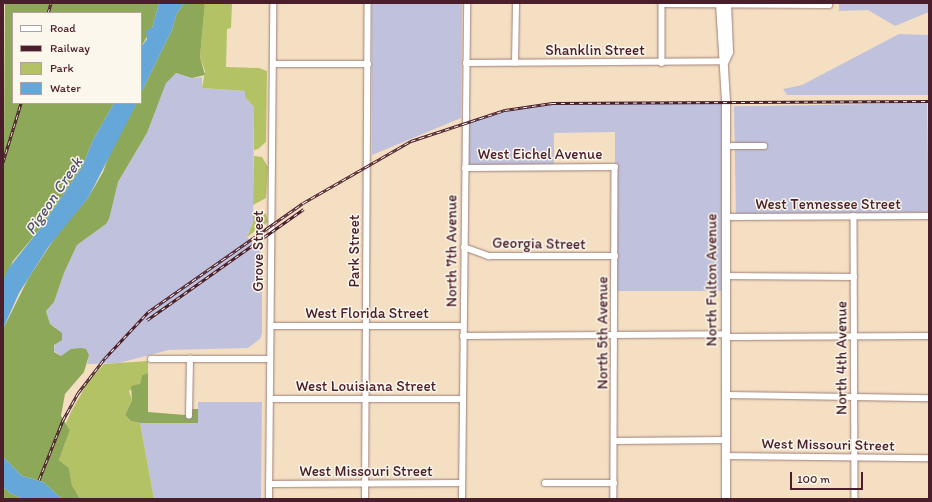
<!DOCTYPE html>
<html>
<head>
<meta charset="utf-8">
<style>
  body { margin:0 }
  #map { position:relative; width:932px; height:502px; overflow:hidden; background:#f4dfc3; font-family:Itim,sans-serif }
  div>[style] { position:absolute }
  [style*='--x'] { left:calc(var(--x)*1px); top:calc(var(--y)*1px); width:calc(var(--w)*1px); rotate:calc(var(--a)*1deg) }
  .industrial>* { inset:0; background:#c0c2dd; transform-origin:0 0 }
  .green>* { inset:0; background:#b3c264 }
  .forest>* { inset:0; background:#8ea85a }
  .water>* { inset:0; background:#65a7d9 }
  .roads { filter:drop-shadow(0 0 1px #9f7f77) drop-shadow(0 0 1px #9f7f77) }
  .minor>* { height:5.5px; margin:-2.75px; padding:0 2.75px; transform-origin:2.75px; border-radius:2.75px; background:#fff }
  .primary>* { height:8px; margin:-4px; padding:0 4px; transform-origin:4px; border-radius:4px; background:#fff }
  .rail>* { height:3px; margin-top:-1.5px; transform-origin:0; background:repeating-linear-gradient(90deg,#fbf7ec 0 4.5px,#4a1f2b 0 9px); box-sizing:border-box; border-block:1px solid #4a1f2b }
  span { translate:-50% -50%; white-space:nowrap; text-align:center; line-height:1.15; -webkit-text-stroke:3px #fbf7ec; paint-order:stroke }
  .street-label { font-size:15px; color:#4a1f2b }
  .water-label { font-size:16px; color:#555571; font-style:italic }
  .frame { position:absolute; inset:0; border:4px solid #4a1f2b; pointer-events:none }
  .legend { position:absolute; left:12px; top:12px; width:130px; height:92px; box-sizing:border-box; background:#fbf7ec; border:1px solid #b4a19f; margin:0; padding:5px 7px; list-style:none; font-size:12px; color:#4a1f2b }
  .legend li { display:flex; align-items:center; gap:8px; height:20px }
  .legend b { width:20px; border:1px solid #b4a19f }
  .scale { position:absolute; left:790px; top:472px; width:73px; height:18px; box-sizing:border-box; border:2px solid #4a1f2b; border-top:0; padding-left:5px; font-size:12px; line-height:14px; white-space:nowrap; color:#4a1f2b; -webkit-text-stroke:3px #fbf7ec; paint-order:stroke }
</style>
</head>
<body>
<div id="map">
  <div class="industrial">
    <div style="clip-path:polygon(372px 3px,462px 3px,461px 118px,372px 155px)"></div>
    <div style="clip-path:polygon(839px 3px,929px 3px,929px 12px,895px 26px,868px 10px,839px 11px)"></div>
    <div style="clip-path:polygon(899px 34px,929px 35px,929px 95px,787px 95px,783px 89px,802px 85px)"></div>
    <div style="clip-path:polygon(176px 73px,192px 78px,202px 77px,202px 88px,245px 91px,245px 97px,254px 107px,253px 223px,247px 237px,262px 254px,262px 333px,260px 339px,248px 348px,169px 350px,119px 363px,87px 364px,89px 355px,61px 356px,54px 351px,56px 328px,50px 324px,46px 311px,54px 302px,64px 273px,77px 245px,106px 224px,118px 182px,147px 133px,165px 83px)"></div>
    <div style="clip-path:polygon(726px 101px,726px 291px,615px 291px,615px 132px,554px 133px,554px 167px,465px 168px,466px 122px,522px 107px,583px 102px)"></div>
    <div style="left:927px;top:103px;width:109px;height:193px;rotate:89deg"></div>
    <div style="clip-path:polygon(198px 402px,262px 402px,261px 499px,154px 499px,140px 423px,198px 423px)"></div>
  </div>
  <div class="green">
    <div style="clip-path:polygon(205px 3px,232px 3px,231px 28px,227px 29px,226px 67px,259px 68px,267px 71px,266px 142px,258px 149px,254px 150px,254px 107px,245px 97px,245px 91px,202px 88px,205px 71px,200px 57px)"></div>
    <div style="clip-path:polygon(254px 156px,262px 157px,268px 167px,266px 198px,253px 205px)"></div>
    <div style="clip-path:polygon(258px 211px,266px 214px,268px 222px,247px 237px,253px 223px,253px 213px)"></div>
    <div style="clip-path:polygon(148px 361px,148px 373px,142px 375px,140px 384px,129px 391px,132px 400px,125px 415px,131px 421px,140px 423px,154px 499px,80px 499px,72px 485px,69px 468px,59px 460px,70px 430px,66px 423px,72px 410px,88px 382px,104px 364px)"></div>
  </div>
  <div class="forest">
    <div style="clip-path:polygon(5px 3px,159px 3px,152px 28px,141px 47px,141px 13px,13px 13px,13px 103px,114px 103px,93px 140px,82px 167px,40px 229px,13px 261px,3px 281px)"></div>
    <div style="clip-path:polygon(184px 3px,205px 3px,200px 57px,205px 75px,192px 78px,176px 73px,166px 83px,147px 133px,118px 182px,109px 219px,106px 224px,77px 245px,64px 273px,54px 302px,46px 311px,50px 324px,62px 333px,62px 340px,54px 345px,54px 352px,61px 356px,71px 349px,81px 348px,86px 349px,89px 355px,84px 372px,65px 394px,61px 416px,70px 430px,59px 460px,69px 468px,72px 485px,80px 499px,62px 499px,43px 482px,22px 476px,3px 457px,3px 329px,28px 279px,58px 233px,88px 198px,103px 172px,111px 150px,137px 103px,141px 103px,141px 93px,172px 30px,176px 15px)"></div>
    <div style="clip-path:polygon(148px 373px,148px 412px,185px 415px,192px 409px,198px 409px,198px 423px,140px 423px,131px 421px,125px 415px,132px 400px,131px 386px,140px 384px,142px 375px)"></div>
    <div style="clip-path:polygon(3px 487px,10px 493px,23px 499px,3px 499px)"></div>
  </div>
  <div class="water">
    <div style="clip-path:polygon(159px 3px,184px 3px,176px 15px,172px 30px,141px 93px,141px 47px,147px 39px,146px 31px,152px 28px)"></div>
    <div style="clip-path:polygon(114px 103px,137px 103px,88px 198px,49px 246px,19px 293px,3px 329px,3px 281px,8px 269px,40px 229px,82px 167px,93px 140px)"></div>
    <div style="clip-path:polygon(3px 457px,22px 476px,43px 482px,62px 499px,23px 499px,10px 493px,3px 487px)"></div>
  </div>
  <div class="roads">
    <div class="minor">
      <div style="--x:662;--y:3;--w:60;--a:90"></div>
      <div style="--x:662;--y:4;--w:167;--a:0.3"></div>
      <div style="--x:829;--y:5;--w:2;--a:-90"></div>
      <div style="--x:466;--y:63;--w:259;--a:-0.4"></div>
      <div style="--x:515;--y:63;--w:60;--a:-89"></div>
      <div style="--x:273;--y:64;--w:95;--a:0"></div>
      <div style="--x:726;--y:146;--w:38;--a:0"></div>
      <div style="--x:465;--y:168;--w:150;--a:-0.4"></div>
      <div style="--x:615;--y:167;--w:332;--a:90.2"></div>
      <div style="--x:854;--y:216;--w:283;--a:89.8"></div>
      <div style="--x:726;--y:217;--w:203;--a:-0.3"></div>
      <div style="--x:464;--y:247;--w:27;--a:20"></div>
      <div style="--x:489;--y:256;--w:126;--a:0"></div>
      <div style="--x:726;--y:276;--w:128;--a:0.4"></div>
      <div style="--x:271;--y:326;--w:192;--a:0"></div>
      <div style="--x:463;--y:336;--w:263;--a:-0.4"></div>
      <div style="--x:726;--y:337;--w:203;--a:-0.3"></div>
      <div style="--x:151;--y:359;--w:119;--a:0"></div>
      <div style="--x:727;--y:395;--w:202;--a:0.9"></div>
      <div style="--x:270;--y:399;--w:193;--a:0"></div>
      <div style="--x:189;--y:416;--w:57;--a:-89"></div>
      <div style="--x:614;--y:441;--w:112;--a:-0.5"></div>
      <div style="--x:726;--y:456;--w:203;--a:0.6"></div>
      <div style="--x:545;--y:483;--w:69;--a:0"></div>
      <div style="--x:269;--y:484;--w:193;--a:-0.3"></div>
      <div style="--x:269;--y:499;--w:496;--a:-89.5"></div>
      <div style="--x:365;--y:499;--w:496;--a:-89.7"></div>
      <div style="--x:462;--y:499;--w:496;--a:-89.4"></div>
    </div>
    <div class="primary">
      <div style="--x:720;--y:3;--w:98;--a:86.5"></div>
      <div style="--x:726;--y:101;--w:398;--a:90"></div>
      <div style="--x:725;--y:61;--w:10;--a:-66"></div>
      <div style="--x:729;--y:52;--w:49;--a:-92.3"></div>
    </div>
  </div>
  <div class="rail">
    <div style="--x:48;--y:13;--w:10;--a:-73"></div>
    <div style="--x:3;--y:162;--w:62;--a:-73"></div>
    <div style="--x:147;--y:320;--w:192;--a:-35.3"></div>
    <div style="--x:39;--y:480;--w:65;--a:-68.2"></div>
    <div style="--x:63;--y:420;--w:31;--a:-61"></div>
    <div style="--x:78;--y:393;--w:44;--a:-52.4"></div>
    <div style="--x:105;--y:358;--w:63;--a:-46.9"></div>
    <div style="--x:148;--y:312;--w:189;--a:-35.1"></div>
    <div style="--x:303;--y:203;--w:125;--a:-29.9"></div>
    <div style="--x:411;--y:141;--w:99;--a:-18.3"></div>
    <div style="--x:505;--y:110;--w:48;--a:-8.5"></div>
    <div style="--x:552;--y:103;--w:377;--a:-0.3"></div>
  </div>
  <div class="street-label">
    <span style="left:595px;top:51px">Shanklin Street</span>
    <span style="left:540px;top:155px">West Eichel Avenue</span>
    <span style="left:828px;top:205px">West Tennessee Street</span>
    <span style="left:539px;top:244px;rotate:1deg">Georgia Street</span>
    <span style="left:259px;top:251px;rotate:-90deg">Grove Street</span>
    <span style="left:355px;top:251px;rotate:-90deg">Park Street</span>
    <span style="left:452px;top:251px;rotate:-90deg">North 7th Avenue</span>
    <span style="left:712px;top:280px;rotate:-90deg">North Fulton Avenue</span>
    <span style="left:367px;top:314px">West Florida Street</span>
    <span style="left:603px;top:333px;rotate:-90deg">North 5th Avenue</span>
    <span style="left:842px;top:358px;rotate:-90deg">North 4th Avenue</span>
    <span style="left:366px;top:387px">West Louisiana Street</span>
    <span style="left:828px;top:445px;rotate:1deg">West Missouri Street</span>
    <span style="left:366px;top:472px">West Missouri Street</span>
  </div>
  <div class="water-label">
    <span style="left:54px;top:196px;rotate:-56deg">Pigeon Creek</span>
  </div>
  <div class="frame"></div>
  <ul class="legend">
  <li><b style="height:5px;background:#fff"></b>Road</li>
  <li><b style="height:5px;background:#4a1f2b"></b>Railway</li>
  <li><b style="height:11px;background:#b3c264"></b>Park</li>
  <li><b style="height:11px;background:#65a7d9"></b>Water</li>
  </ul>
  <div class="scale">100 m</div>
</div>
</body>
</html>
